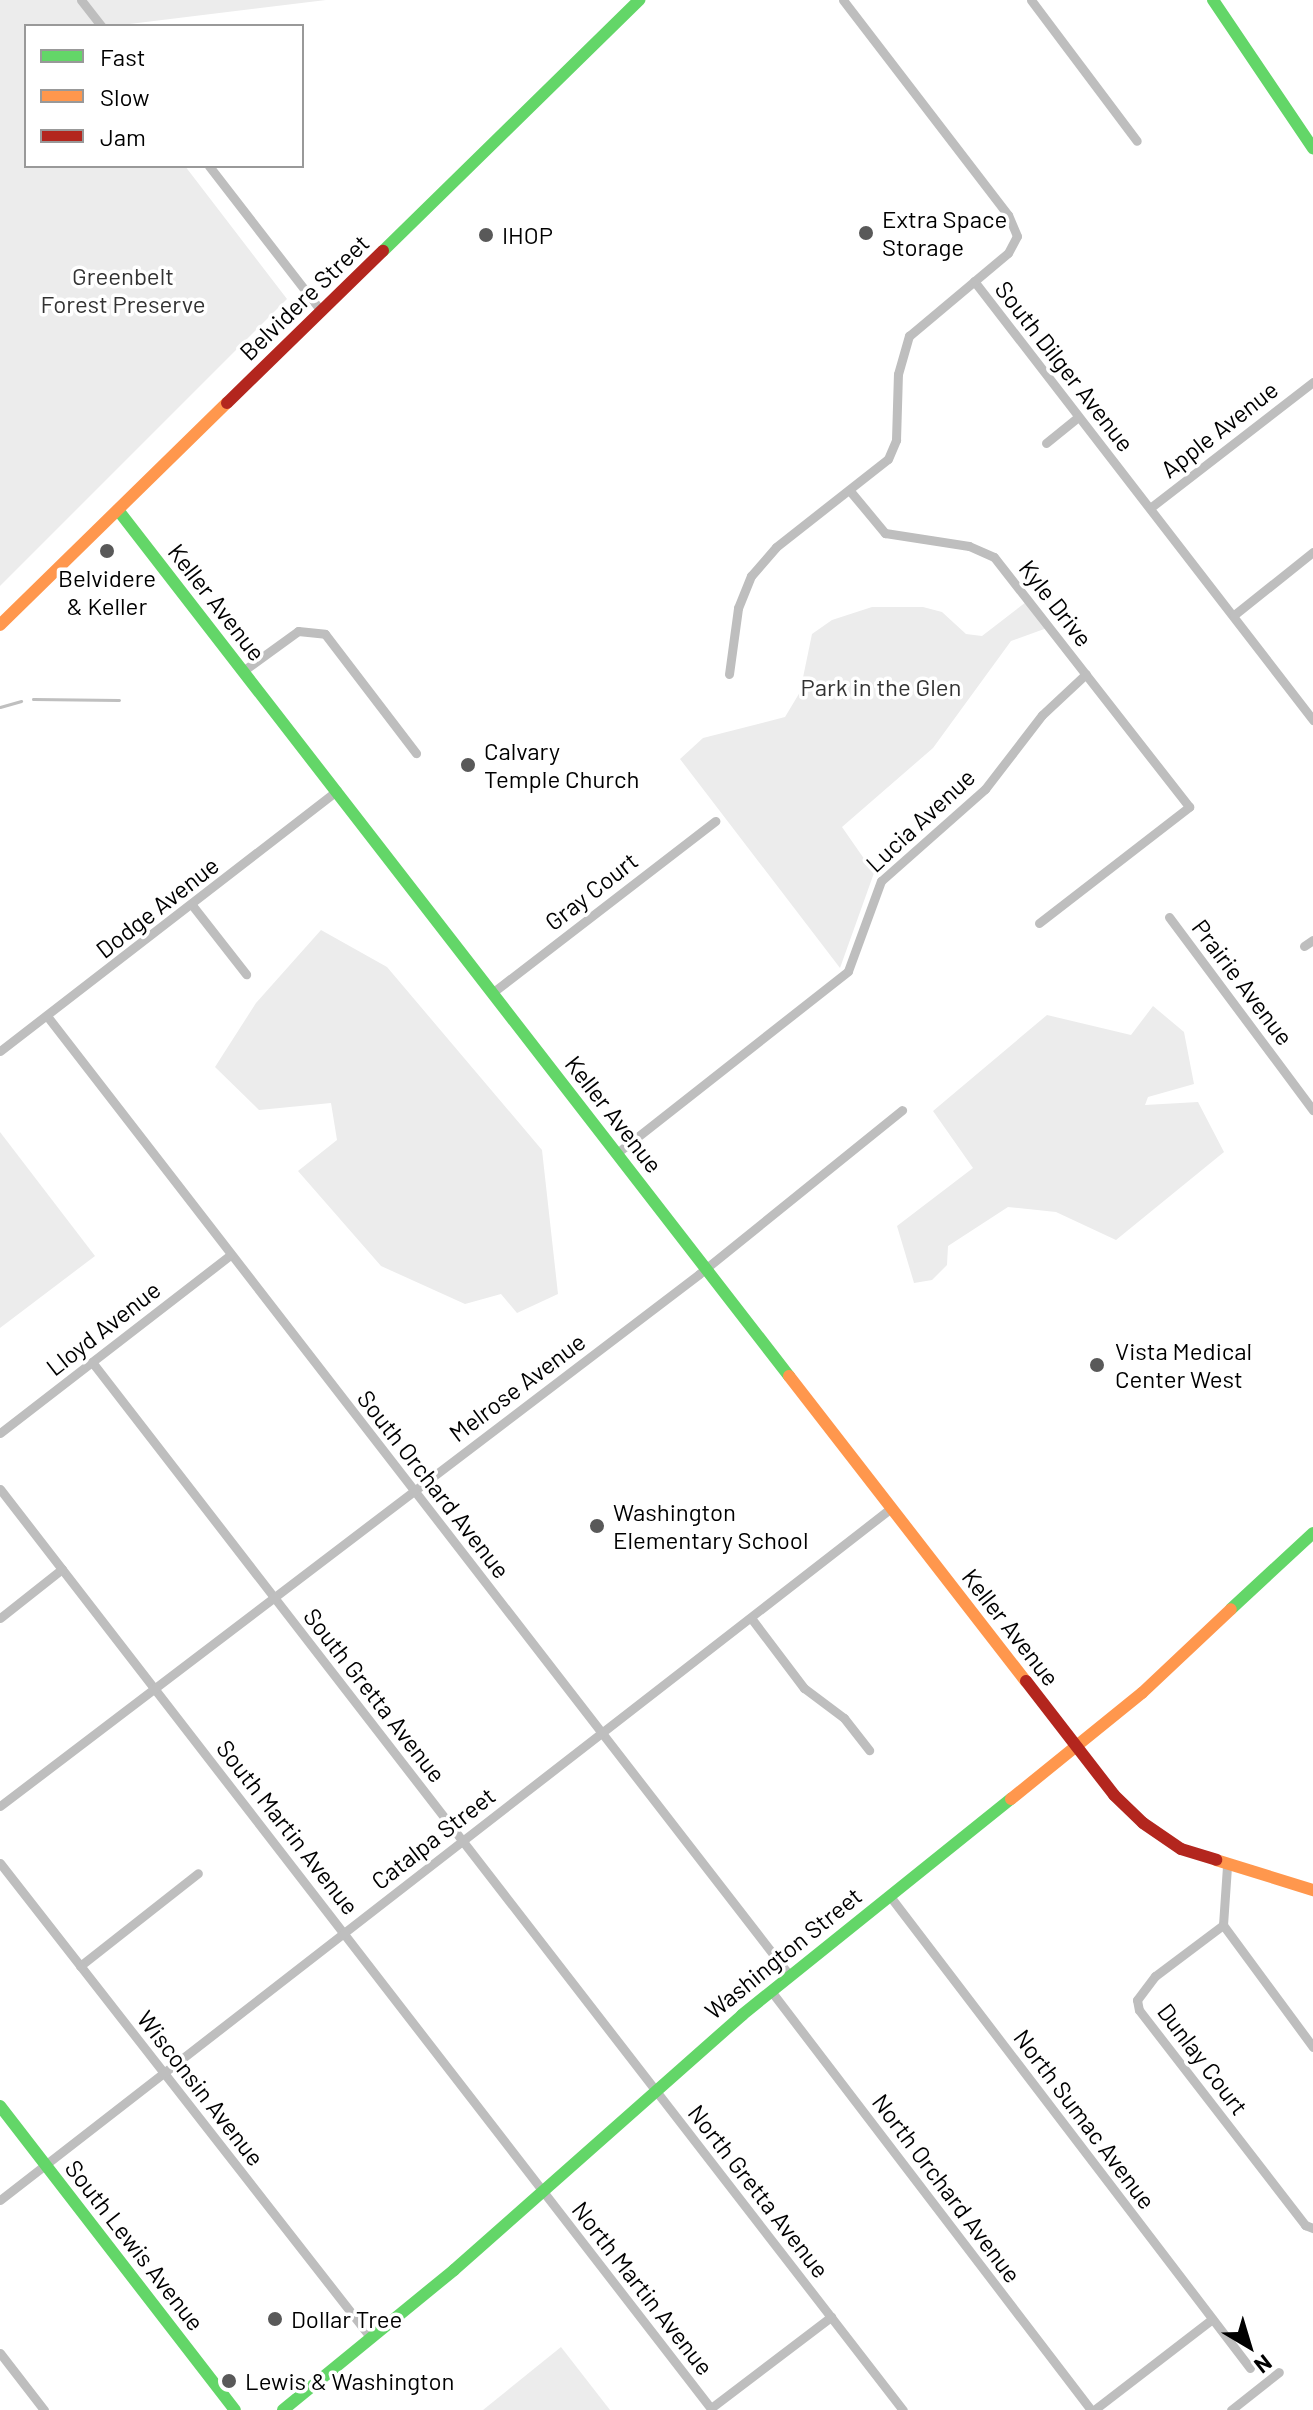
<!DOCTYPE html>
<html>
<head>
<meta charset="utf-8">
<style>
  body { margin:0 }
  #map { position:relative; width:1313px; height:2410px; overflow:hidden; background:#fff; font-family:Barlow,sans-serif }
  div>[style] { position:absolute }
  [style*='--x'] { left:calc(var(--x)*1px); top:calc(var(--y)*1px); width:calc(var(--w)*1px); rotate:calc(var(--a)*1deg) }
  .green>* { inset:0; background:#ececec }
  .stream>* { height:3px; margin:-1.5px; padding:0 1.5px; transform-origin:1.5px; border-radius:1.5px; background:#bfbfbf }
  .street>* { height:9px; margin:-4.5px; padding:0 4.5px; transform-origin:4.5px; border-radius:4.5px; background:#bebebe }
  .fast>* { height:12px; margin:-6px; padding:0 6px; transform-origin:6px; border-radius:6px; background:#63d668 }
  .slow>* { height:12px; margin:-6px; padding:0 6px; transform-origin:6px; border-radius:6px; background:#ff974d }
  .jam>* { height:12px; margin:-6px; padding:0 6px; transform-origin:6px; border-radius:6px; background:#b3261e }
  .dots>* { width:22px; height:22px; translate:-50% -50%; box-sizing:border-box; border:4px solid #fff; border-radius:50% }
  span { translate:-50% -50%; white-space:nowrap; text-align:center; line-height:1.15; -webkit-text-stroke:7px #fff; paint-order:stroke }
  .poi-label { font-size:24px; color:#000 }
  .left { translate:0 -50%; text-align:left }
  .park-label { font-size:24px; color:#333 }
  .street-label { font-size:24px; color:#000 }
  .legend { position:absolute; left:24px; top:24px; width:280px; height:144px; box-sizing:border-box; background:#fff; border:2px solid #999; margin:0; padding:10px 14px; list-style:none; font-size:24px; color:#000 }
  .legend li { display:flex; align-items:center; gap:16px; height:40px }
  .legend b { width:40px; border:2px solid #999 }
  .north { position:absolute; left:1209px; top:2306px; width:80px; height:80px; -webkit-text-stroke:6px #fff; paint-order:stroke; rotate:142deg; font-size:22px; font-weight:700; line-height:32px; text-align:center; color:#000 }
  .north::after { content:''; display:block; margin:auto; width:28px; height:36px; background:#000; clip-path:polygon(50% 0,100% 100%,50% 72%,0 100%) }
</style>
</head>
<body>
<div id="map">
  <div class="green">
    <div style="clip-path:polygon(0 0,326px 0,113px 26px,26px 26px,26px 166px,185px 166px,287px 299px,0 586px)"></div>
    <div style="clip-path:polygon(1026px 602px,1047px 628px,1011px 641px,933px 748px,842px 827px,874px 873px,840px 968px,680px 759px,703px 738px,785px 717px,800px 692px,812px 634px,832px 620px,872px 607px,923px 607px,942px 612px,966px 634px,982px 636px)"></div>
    <div style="clip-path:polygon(321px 930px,387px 967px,542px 1150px,558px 1294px,517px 1313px,501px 1294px,465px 1304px,381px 1266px,298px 1171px,337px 1140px,331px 1103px,259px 1110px,215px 1067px,256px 1003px)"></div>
    <div style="clip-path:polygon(1153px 1006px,1184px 1032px,1194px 1084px,1148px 1097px,1145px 1105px,1198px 1102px,1224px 1152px,1116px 1240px,1056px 1212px,1008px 1207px,948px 1246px,947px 1265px,932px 1280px,914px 1283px,897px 1226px,973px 1168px,933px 1111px,1047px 1015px,1131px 1035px)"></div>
    <div style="clip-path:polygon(0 1132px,95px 1256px,0 1328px)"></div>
    <div style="clip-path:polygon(561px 2347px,610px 2410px,483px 2410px)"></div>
  </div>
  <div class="stream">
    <div style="--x:33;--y:699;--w:86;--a:0.7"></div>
    <div style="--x:0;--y:707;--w:22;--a:-16"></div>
  </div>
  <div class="street">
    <div style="--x:81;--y:0;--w:33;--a:52"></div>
    <div style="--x:1031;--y:0;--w:176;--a:53.1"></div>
    <div style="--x:209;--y:166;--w:183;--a:52.3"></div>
    <div style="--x:974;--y:281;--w:555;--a:52.32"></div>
    <div style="--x:1046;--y:443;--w:41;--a:-39.1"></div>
    <div style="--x:850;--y:491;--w:55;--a:50.2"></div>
    <div style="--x:885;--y:533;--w:85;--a:8.8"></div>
    <div style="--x:969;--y:546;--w:27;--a:24"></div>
    <div style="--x:994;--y:557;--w:317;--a:52"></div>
    <div style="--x:1150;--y:508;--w:206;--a:-37.7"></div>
    <div style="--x:1234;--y:615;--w:101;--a:-38.6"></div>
    <div style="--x:243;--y:671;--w:68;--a:-36"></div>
    <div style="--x:298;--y:631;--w:27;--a:6"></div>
    <div style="--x:325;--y:634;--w:150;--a:52.6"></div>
    <div style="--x:729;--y:674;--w:67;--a:-82.2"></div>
    <div style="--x:738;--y:608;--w:35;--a:-68"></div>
    <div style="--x:751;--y:576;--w:38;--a:-49"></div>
    <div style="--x:776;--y:547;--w:142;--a:-38.2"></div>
    <div style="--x:888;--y:459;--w:21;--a:-67"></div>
    <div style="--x:896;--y:440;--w:66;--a:-88.3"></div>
    <div style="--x:898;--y:374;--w:40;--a:-74"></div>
    <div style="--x:909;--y:336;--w:129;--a:-40"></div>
    <div style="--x:1008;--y:253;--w:19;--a:-62"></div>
    <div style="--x:1017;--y:236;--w:23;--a:-113"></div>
    <div style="--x:1008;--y:215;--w:271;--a:-127.5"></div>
    <div style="--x:192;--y:905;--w:88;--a:52"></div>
    <div style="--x:1169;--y:917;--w:241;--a:53.3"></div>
    <div style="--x:1039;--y:923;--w:190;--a:-37.7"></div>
    <div style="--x:1304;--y:946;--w:11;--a:-34"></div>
    <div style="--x:492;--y:993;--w:282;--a:-37.6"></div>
    <div style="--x:47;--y:1016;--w:1214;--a:52.26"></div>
    <div style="--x:0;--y:1051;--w:426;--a:-37.7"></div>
    <div style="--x:617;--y:1153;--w:294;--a:-38.2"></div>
    <div style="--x:848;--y:971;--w:96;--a:-69.9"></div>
    <div style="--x:881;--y:881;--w:139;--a:-41.5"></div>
    <div style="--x:985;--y:789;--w:93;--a:-52.4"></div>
    <div style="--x:1042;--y:715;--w:60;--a:-43"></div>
    <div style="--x:92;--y:1362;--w:1325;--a:52.27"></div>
    <div style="--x:0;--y:1433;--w:291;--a:-37.7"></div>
    <div style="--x:0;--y:1489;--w:1164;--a:52.29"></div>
    <div style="--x:0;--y:1618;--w:79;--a:-38.3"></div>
    <div style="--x:751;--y:1618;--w:88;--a:52.9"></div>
    <div style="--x:804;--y:1688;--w:50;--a:36.9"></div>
    <div style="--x:844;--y:1718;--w:41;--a:52"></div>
    <div style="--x:0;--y:1806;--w:878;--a:-37.27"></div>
    <div style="--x:699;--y:1274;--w:261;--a:-38.9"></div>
    <div style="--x:0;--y:1863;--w:603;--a:52.01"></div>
    <div style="--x:889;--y:1895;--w:595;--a:52.65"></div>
    <div style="--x:1223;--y:1925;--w:58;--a:-86.1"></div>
    <div style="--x:80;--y:1966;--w:150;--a:-38.2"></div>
    <div style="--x:771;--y:1991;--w:527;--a:52.63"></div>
    <div style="--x:1313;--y:2047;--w:152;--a:-126.4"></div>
    <div style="--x:1223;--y:1925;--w:85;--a:143.1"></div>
    <div style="--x:1155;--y:1976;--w:30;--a:127"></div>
    <div style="--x:1137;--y:2000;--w:10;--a:79"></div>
    <div style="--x:1139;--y:2010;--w:272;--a:52.3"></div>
    <div style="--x:1305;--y:2225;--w:9;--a:21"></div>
    <div style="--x:0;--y:2200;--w:1128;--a:-37.83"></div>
    <div style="--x:0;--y:2353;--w:72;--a:52.3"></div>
    <div style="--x:711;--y:2408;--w:151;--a:-37.2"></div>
    <div style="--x:1094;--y:2410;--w:149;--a:-37.6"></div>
    <div style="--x:1231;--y:2410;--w:61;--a:-38.4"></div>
  </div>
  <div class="fast">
    <div style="--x:1213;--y:0;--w:179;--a:56"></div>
    <div style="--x:383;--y:251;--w:359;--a:-44.4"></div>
    <div style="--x:118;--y:510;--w:1096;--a:52.23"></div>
    <div style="--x:1231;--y:1609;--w:112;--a:-42.8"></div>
    <div style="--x:0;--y:2106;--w:384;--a:52.3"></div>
    <div style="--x:283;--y:2410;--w:221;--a:-39.3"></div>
    <div style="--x:454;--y:2270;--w:385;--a:-41.5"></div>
    <div style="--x:742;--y:2015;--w:345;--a:-38.8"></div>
  </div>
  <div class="slow">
    <div style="--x:0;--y:625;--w:318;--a:-44.4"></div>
    <div style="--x:789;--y:1376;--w:386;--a:52.2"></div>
    <div style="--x:1011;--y:1799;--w:169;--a:-39"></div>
    <div style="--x:1142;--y:1693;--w:122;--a:-43.3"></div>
    <div style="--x:1216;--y:1860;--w:102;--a:17.2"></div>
  </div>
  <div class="jam">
    <div style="--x:227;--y:403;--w:218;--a:-44.3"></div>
    <div style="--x:1026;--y:1681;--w:144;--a:52.3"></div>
    <div style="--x:1114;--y:1795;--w:40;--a:44"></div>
    <div style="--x:1143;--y:1823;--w:46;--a:34.4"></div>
    <div style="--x:1181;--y:1849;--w:37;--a:17"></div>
  </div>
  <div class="dots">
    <div style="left:866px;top:233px;background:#595959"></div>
    <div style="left:486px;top:235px;background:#595959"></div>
    <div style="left:107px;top:551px;background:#595959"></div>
    <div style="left:468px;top:765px;background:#595959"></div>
    <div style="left:1097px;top:1365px;background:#595959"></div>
    <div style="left:597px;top:1526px;background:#595959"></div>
    <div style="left:275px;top:2319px;background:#595959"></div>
    <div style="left:229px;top:2381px;background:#595959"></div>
  </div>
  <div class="poi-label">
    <span class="left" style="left:882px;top:233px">Extra Space<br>Storage</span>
    <span class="left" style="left:502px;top:235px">IHOP</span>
    <span style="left:107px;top:592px">Belvidere<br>&amp; Keller</span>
    <span class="left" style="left:484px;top:765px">Calvary<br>Temple Church</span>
    <span class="left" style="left:1115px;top:1365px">Vista Medical<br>Center West</span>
    <span class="left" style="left:613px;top:1526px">Washington<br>Elementary School</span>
    <span class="left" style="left:291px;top:2319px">Dollar Tree</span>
    <span class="left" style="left:245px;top:2381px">Lewis &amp; Washington</span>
  </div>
  <div class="park-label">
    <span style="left:123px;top:290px">Greenbelt<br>Forest Preserve</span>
    <span style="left:881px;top:687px">Park in the Glen</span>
  </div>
  <div class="street-label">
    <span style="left:304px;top:297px;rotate:-44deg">Belvidere Street</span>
    <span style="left:1065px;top:366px;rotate:52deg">South Dilger Avenue</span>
    <span style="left:1219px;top:429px;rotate:-38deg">Apple Avenue</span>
    <span style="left:217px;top:602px;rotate:52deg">Keller Avenue</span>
    <span style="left:1056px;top:603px;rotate:52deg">Kyle Drive</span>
    <span style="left:920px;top:820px;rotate:-43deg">Lucia Avenue</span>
    <span style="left:591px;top:891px;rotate:-38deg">Gray Court</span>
    <span style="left:157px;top:907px;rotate:-38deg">Dodge Avenue</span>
    <span style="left:1243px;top:982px;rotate:53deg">Prairie Avenue</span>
    <span style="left:614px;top:1114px;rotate:52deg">Keller Avenue</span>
    <span style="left:103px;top:1328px;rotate:-38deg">Lloyd Avenue</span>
    <span style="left:517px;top:1387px;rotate:-37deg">Melrose Avenue</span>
    <span style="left:434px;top:1484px;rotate:52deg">South Orchard Avenue</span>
    <span style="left:1011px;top:1627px;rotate:52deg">Keller Avenue</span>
    <span style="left:375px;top:1695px;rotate:52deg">South Gretta Avenue</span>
    <span style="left:288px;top:1827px;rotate:52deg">South Martin Avenue</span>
    <span style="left:433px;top:1838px;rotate:-38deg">Catalpa Street</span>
    <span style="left:783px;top:1953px;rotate:-39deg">Washington Street</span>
    <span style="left:1203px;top:2059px;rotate:53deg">Dunlay Court</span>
    <span style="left:201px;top:2088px;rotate:52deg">Wisconsin Avenue</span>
    <span style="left:1085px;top:2119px;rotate:53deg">North Sumac Avenue</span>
    <span style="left:947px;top:2188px;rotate:53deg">North Orchard Avenue</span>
    <span style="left:759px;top:2191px;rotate:52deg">North Gretta Avenue</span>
    <span style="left:135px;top:2245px;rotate:52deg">South Lewis Avenue</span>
    <span style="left:643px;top:2288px;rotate:52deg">North Martin Avenue</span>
  </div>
  <ul class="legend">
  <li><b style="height:10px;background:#63d668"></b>Fast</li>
  <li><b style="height:10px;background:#ff974d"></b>Slow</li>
  <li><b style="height:10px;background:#b3261e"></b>Jam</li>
  </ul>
  <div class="north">N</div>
</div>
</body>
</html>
